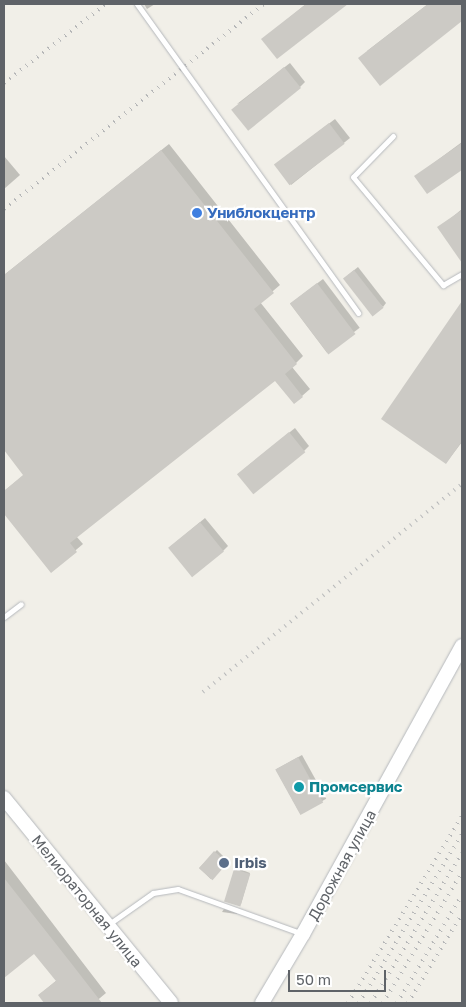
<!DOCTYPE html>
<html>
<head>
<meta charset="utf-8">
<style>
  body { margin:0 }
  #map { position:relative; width:466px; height:1007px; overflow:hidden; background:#f1efe8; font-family:"Golos Text",sans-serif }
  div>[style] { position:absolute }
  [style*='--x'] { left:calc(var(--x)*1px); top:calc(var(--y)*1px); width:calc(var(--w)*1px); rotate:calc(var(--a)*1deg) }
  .shadow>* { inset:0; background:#0003; transform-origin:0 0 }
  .building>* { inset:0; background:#cccac5; transform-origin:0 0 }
  .roads { filter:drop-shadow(0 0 1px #b5b8bc) drop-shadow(0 0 1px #b5b8bc) }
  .lane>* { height:5px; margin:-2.5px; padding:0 2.5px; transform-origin:2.5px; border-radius:2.5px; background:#fff }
  .secondary>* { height:14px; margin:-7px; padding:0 7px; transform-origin:7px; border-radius:7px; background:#fff }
  .rail>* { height:4px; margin-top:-2px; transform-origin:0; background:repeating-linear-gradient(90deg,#b6b7b8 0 1px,transparent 0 7px) }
  .dots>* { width:14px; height:14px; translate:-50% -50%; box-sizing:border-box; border:2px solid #fff; border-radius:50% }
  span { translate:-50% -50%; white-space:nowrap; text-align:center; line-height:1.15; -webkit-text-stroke:4.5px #fff; paint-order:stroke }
  .shop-label { font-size:15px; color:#366cbe; font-weight:700 }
  .left { translate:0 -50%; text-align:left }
  .culture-label { font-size:15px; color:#0d838f; font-weight:700 }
  .service-label { font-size:15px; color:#4e5e75; font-weight:700 }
  .street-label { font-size:15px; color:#5f6368 }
  .frame { position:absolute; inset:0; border:5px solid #5f6368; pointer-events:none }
  .scale { position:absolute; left:288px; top:970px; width:98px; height:22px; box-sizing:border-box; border:2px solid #5f6368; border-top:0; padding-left:6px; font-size:15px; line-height:18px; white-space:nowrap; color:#5f6368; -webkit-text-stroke:4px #fff; paint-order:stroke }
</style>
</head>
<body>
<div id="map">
  <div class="shadow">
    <div style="clip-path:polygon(144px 4px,155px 4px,147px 9px)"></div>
    <div style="clip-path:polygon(306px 4px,346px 4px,277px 57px,263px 39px)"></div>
    <div style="clip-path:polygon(428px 4px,462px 4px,462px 19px,380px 84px,367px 51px)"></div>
    <div style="clip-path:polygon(290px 63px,305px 82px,300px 87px,237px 104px)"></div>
    <div style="clip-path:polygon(335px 119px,350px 138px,291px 185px,281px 160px)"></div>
    <div style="clip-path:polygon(462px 142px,462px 168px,427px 192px,416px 176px)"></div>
    <div style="clip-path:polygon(169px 144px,280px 285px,260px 302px,303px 356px,292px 367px,310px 389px,294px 403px,276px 379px,76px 536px,83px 544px,51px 571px,4px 512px,4px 491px,24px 475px,4px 448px,4px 275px)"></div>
    <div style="clip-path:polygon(4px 156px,20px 175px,4px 189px)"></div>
    <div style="clip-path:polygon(462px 209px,462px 261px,439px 228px)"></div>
    <div style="clip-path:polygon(358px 267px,386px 303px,383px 307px,348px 275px)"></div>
    <div style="left:323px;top:279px;width:61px;height:41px;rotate:53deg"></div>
    <div style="clip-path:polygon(462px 304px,462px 442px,446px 463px,460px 307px)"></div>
    <div style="clip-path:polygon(295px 428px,309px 446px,304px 451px,244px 469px)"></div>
    <div style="clip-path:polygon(205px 518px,228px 546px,223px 551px,169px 548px)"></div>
    <div style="left:302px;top:755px;width:50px;height:30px;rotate:61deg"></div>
    <div style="left:217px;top:850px;width:16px;height:25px;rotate:45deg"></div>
    <div style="clip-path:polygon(4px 860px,106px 993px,94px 1003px,46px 1003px,39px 995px,57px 980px,34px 952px,4px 977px)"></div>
    <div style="clip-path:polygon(237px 868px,250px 873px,241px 904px,236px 870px)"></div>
    <div style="clip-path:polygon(224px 909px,237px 913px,237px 914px,222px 912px)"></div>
  </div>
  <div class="building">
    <div style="clip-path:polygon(306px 4px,348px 4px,277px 59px,261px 39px)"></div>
    <div style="clip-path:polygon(428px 4px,462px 4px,462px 21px,380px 86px,358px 58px)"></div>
    <div style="left:284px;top:67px;width:27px;height:68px;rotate:51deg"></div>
    <div style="left:329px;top:123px;width:26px;height:69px;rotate:53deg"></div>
    <div style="clip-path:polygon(462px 143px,462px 170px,427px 194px,414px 176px)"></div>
    <div style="clip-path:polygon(161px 150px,274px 293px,254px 309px,297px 364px,285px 374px,303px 397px,294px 404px,275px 381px,70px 543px,77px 552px,51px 573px,4px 514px,4px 491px,23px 475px,4px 450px,4px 275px)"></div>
    <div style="clip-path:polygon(462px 210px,462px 263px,437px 227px)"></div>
    <div style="left:354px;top:270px;width:48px;height:14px;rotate:52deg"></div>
    <div style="left:317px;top:283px;width:64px;height:34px;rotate:53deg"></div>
    <div style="clip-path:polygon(462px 301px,462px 441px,446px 464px,381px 419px)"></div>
    <div style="left:289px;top:432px;width:26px;height:67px;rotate:51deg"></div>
    <div style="left:200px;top:522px;width:38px;height:41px;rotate:51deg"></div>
    <div style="left:298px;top:757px;width:52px;height:26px;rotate:61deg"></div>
    <div style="left:214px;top:851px;width:18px;height:23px;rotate:41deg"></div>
    <div style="left:234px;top:869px;width:17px;height:34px;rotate:17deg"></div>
    <div style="clip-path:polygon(4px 878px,71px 963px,102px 1003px,44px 1003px,38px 995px,56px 981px,34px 954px,4px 978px)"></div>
  </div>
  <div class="roads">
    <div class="lane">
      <div style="--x:137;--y:4;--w:380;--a:54.4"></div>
      <div style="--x:393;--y:136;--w:57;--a:134.3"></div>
      <div style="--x:353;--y:177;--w:141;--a:50.2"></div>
      <div style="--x:443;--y:285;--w:22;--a:-30"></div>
      <div style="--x:4;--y:617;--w:21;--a:-37"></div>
      <div style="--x:109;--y:924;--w:54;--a:-35.2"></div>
      <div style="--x:153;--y:893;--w:25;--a:-9"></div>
      <div style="--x:178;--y:889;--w:133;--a:19.8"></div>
    </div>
    <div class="secondary">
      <div style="--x:4;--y:798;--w:264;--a:50.8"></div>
      <div style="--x:262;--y:1003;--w:80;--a:-59.3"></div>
      <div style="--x:303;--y:934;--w:329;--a:-61.1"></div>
    </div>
  </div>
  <div class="rail">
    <div style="--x:4;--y:83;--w:129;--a:-37.8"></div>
    <div style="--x:4;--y:209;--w:331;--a:-38.3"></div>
    <div style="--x:203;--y:692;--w:332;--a:-38.8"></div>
    <div style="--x:348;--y:1003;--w:219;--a:-58.6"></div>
    <div style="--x:359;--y:1003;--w:198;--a:-58.6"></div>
    <div style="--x:371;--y:1003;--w:175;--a:-58.8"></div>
    <div style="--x:383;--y:1003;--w:153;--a:-58.9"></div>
    <div style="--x:397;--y:1003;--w:126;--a:-59"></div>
    <div style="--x:408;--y:1003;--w:104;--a:-58.8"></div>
  </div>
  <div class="dots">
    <div style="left:197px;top:213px;background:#3f7fe0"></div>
    <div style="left:299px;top:787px;background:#0f9aa8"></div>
    <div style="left:224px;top:863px;background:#5c6f8a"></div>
  </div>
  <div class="shop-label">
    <span class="left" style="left:207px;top:213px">Униблокцентр</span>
  </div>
  <div class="culture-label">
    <span class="left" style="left:309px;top:787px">Промсервис</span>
  </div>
  <div class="service-label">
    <span class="left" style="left:234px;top:863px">Irbis</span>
  </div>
  <div class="street-label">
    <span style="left:342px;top:865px;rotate:-61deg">Дорожная улица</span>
    <span style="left:87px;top:901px;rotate:51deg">Мелиораторная улица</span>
  </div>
  <div class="frame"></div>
  <div class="scale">50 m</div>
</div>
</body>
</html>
